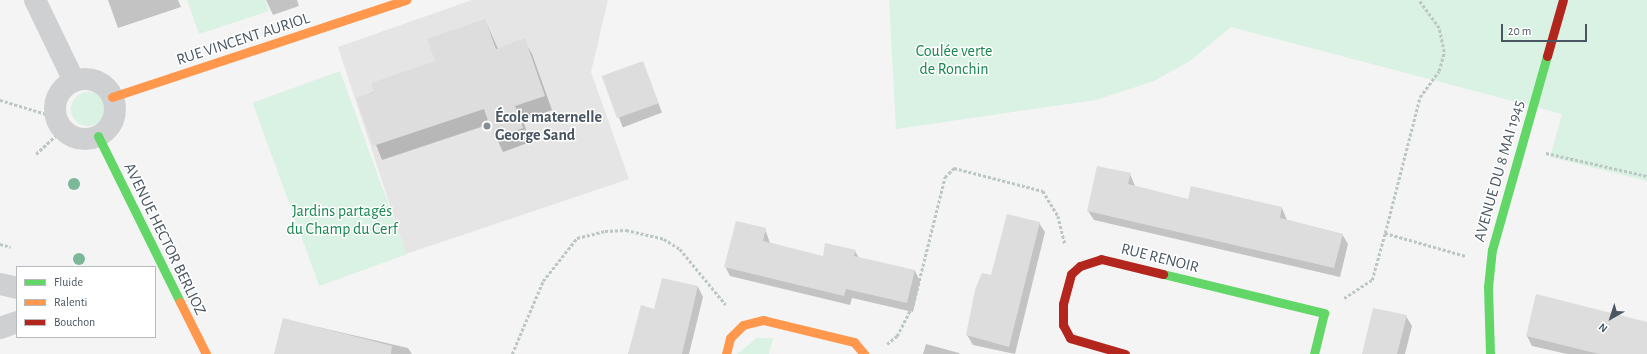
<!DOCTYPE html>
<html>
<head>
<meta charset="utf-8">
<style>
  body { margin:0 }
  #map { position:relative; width:1647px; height:354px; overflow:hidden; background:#f4f4f4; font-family:"Alegreya Sans",sans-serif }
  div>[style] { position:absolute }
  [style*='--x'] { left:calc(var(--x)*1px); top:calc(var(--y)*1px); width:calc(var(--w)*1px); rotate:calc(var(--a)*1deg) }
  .education>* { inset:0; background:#e6e5e6 }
  .green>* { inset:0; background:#d9f2e3; transform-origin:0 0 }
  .round { border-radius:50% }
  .shadow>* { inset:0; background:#0003; transform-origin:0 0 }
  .building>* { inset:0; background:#ddddde; transform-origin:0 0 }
  .path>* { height:2.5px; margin-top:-1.25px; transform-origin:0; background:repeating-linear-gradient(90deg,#bcc7c4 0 3px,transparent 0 5px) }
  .street>* { height:22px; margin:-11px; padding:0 11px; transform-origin:11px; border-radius:11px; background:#ced0d2 }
  .street>.ring { margin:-11px; padding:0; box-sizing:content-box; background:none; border:22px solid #ced0d2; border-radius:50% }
  .fast>* { height:9px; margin:-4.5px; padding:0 4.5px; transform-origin:4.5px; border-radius:4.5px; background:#63d668 }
  .slow>* { height:9px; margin:-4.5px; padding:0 4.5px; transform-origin:4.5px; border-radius:4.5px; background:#ff974d }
  .jam>* { height:9px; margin:-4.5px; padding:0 4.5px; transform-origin:4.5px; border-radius:4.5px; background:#b3261e }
  .trees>* { width:12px; height:12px; margin:-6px; border-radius:50%; background:#7ab899 }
  .dots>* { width:11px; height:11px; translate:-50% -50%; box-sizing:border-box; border:2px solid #fff; border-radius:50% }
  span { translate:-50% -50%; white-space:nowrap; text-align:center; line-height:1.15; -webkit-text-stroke:3px #fff; paint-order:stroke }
  .street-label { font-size:16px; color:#4a5661 }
  .park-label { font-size:16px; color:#17864f }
  .poi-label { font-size:16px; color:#4a5661; font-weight:700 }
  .left { translate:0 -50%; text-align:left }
  .legend { position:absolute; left:16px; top:266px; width:140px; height:72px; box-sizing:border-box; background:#fff; border:1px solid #b7bbc0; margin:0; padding:5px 7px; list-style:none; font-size:12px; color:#4a5661 }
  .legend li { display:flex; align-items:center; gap:8px; height:20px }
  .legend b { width:20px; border:1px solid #b7bbc0 }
  .north { position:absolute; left:1591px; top:298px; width:40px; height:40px; -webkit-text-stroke:3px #fff; paint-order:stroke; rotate:219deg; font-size:11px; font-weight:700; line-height:16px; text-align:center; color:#4a5661 }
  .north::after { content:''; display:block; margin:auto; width:14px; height:18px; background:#4a5661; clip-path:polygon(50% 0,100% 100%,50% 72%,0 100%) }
  .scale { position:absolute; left:1501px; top:24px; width:86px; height:18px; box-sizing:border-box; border:2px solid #4a5661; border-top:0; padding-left:5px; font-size:12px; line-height:14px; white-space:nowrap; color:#4a5661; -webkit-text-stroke:3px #fff; paint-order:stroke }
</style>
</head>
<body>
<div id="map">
  <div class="education">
    <div style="clip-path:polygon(472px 0,608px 0,591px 72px,629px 179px,406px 254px,338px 47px)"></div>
  </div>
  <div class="green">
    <div style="clip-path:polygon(187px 0,265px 0,269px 11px,199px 34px)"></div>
    <div style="clip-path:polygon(889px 0,1647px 0,1647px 181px,1550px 157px,1562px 114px,1231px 27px,1190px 61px,1154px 81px,1096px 100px,896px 129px)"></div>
    <div style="left:340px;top:71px;width:195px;height:93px;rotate:70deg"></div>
    <div class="round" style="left:71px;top:92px;width:34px;height:34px"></div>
    <div style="clip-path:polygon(757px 338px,773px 338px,769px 354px,737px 354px)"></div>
  </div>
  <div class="shadow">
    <div style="clip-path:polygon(108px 0,178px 0,181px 7px,118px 28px)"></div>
    <div style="clip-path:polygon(266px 0,297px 0,299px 6px,273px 15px)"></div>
    <div style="clip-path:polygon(485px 20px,498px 49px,524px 40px,532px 54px,552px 110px,523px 120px,530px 142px,503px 152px,490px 124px,382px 160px,358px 99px,436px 62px)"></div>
    <div style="left:643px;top:63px;width:53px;height:42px;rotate:69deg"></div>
    <div style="clip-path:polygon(1130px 174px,1135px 186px,1189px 200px,1192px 188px,1282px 208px,1287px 220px,1342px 234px,1348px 244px,1340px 277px,1094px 220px,1088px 211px)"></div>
    <div style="clip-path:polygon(1039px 223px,1045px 232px,1015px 354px,973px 345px,967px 335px,992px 276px)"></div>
    <div style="clip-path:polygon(765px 229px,770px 243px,824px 257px,855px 251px,859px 258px,915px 271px,920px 281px,913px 312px,852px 298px,850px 305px,730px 276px,725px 266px)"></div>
    <div style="clip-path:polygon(698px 287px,703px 297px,689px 354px,628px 354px,654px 310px)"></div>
    <div style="clip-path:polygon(1406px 316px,1412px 326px,1405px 354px,1363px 354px)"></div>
    <div style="clip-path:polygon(284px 319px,408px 348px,412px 354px,275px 354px)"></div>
    <div style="clip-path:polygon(1647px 322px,1647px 354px,1567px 354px,1532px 346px,1527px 336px)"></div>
    <div style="clip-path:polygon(926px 344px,959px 353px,960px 354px,923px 354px)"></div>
  </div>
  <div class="building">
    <div style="clip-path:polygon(485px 19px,496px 49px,525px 38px,545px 96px,515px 106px,523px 128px,494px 138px,484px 109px,373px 146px,356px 98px,374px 92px,371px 83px,435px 61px,427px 39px)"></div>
    <div style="left:643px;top:61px;width:45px;height:44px;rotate:70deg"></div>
    <div style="clip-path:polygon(1097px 166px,1131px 173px,1128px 184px,1188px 199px,1191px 186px,1282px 207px,1280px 218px,1343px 234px,1334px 268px,1087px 211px)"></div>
    <div style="clip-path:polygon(1007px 214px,1040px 222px,1009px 347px,966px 335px,975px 290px,982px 273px,991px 275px)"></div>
    <div style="clip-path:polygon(736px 221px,766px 228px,763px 241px,823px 256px,825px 243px,856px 250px,854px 256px,915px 270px,907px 303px,846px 289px,844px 296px,724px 267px)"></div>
    <div style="clip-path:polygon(662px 278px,698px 286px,682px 354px,628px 354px,641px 305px,654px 309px)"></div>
    <div style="clip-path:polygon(1536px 294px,1647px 322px,1647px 354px,1599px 354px,1526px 336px)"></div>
    <div style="clip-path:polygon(1373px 308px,1407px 315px,1397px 354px,1362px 354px)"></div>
    <div style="clip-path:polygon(283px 318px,392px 346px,391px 354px,274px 354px)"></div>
  </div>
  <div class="path">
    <div style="--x:0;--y:100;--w:59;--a:16.9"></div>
    <div style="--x:1546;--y:153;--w:104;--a:12.8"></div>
    <div style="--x:36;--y:154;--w:37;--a:-43"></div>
    <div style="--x:1385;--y:233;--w:140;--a:-75.6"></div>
    <div style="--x:1420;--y:97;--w:32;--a:-54"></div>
    <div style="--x:1439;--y:71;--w:20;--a:-75"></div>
    <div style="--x:1444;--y:52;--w:25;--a:-102"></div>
    <div style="--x:1439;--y:28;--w:34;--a:-126"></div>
    <div style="--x:0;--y:244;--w:11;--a:15"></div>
    <div style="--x:1344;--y:298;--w:33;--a:-33"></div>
    <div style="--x:1372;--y:280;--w:49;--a:-74.5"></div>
    <div style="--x:1385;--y:233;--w:84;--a:15.9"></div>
    <div style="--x:887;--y:344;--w:13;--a:-39"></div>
    <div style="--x:897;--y:336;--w:35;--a:-63"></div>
    <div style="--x:913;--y:305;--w:132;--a:-76"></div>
    <div style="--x:945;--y:177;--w:13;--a:-45"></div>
    <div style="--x:954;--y:168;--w:92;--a:14.5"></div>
    <div style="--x:1043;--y:191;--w:29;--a:59"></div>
    <div style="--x:1058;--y:216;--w:30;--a:76"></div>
    <div style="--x:512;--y:354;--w:79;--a:-67"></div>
    <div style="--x:543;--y:281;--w:55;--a:-51.7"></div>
    <div style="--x:577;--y:238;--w:29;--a:-14"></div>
    <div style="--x:605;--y:231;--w:21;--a:-3"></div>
    <div style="--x:626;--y:230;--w:39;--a:13"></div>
    <div style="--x:664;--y:239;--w:19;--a:32"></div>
    <div style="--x:680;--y:249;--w:72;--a:50.6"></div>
  </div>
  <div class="street">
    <div style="--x:35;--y:0;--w:90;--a:64.3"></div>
    <div class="ring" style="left:55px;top:79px;width:38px;height:38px"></div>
    <div style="--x:0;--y:284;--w:17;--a:13"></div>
    <div style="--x:0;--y:328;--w:18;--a:-19"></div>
  </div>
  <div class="fast">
    <div style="--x:98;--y:136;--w:185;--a:63.7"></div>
    <div style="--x:1163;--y:274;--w:166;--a:13.6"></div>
    <div style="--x:1324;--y:313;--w:42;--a:103.7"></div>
    <div style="--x:1490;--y:354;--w:67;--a:-91.7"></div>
    <div style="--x:1488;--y:287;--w:37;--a:-84"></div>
    <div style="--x:1492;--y:250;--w:202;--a:-74.2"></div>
  </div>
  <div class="slow">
    <div style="--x:112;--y:97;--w:310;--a:-18.3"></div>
    <div style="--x:180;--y:302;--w:58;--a:63.4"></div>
    <div style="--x:726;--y:354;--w:16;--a:-76"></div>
    <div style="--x:730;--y:338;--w:18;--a:-45"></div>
    <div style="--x:743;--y:325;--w:21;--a:-14"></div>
    <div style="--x:763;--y:320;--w:94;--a:13.6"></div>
    <div style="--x:854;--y:342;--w:16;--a:50"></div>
  </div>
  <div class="jam">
    <div style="--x:1547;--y:56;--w:58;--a:-74.1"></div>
    <div style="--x:1125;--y:354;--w:57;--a:-163.8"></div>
    <div style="--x:1070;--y:338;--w:15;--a:-118"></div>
    <div style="--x:1063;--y:325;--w:21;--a:-90"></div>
    <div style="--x:1063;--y:304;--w:31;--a:-75"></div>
    <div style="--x:1071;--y:274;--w:12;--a:-42"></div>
    <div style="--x:1080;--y:266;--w:22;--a:-18"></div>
    <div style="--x:1101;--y:259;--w:64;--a:13.6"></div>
  </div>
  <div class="trees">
    <div style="left:74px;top:184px"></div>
    <div style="left:79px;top:259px"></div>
  </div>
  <div class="dots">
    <div style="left:487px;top:126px;background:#868d94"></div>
  </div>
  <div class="street-label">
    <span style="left:243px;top:39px;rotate:-18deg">RUE VINCENT AURIOL</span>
    <span style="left:1499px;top:171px;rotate:-74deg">AVENUE DU 8 MAI 1945</span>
    <span style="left:165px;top:239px;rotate:64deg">AVENUE HECTOR BERLIOZ</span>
    <span style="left:1160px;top:258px;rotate:14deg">RUE RENOIR</span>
  </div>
  <div class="park-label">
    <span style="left:954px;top:60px">Coulée verte<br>de Ronchin</span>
    <span style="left:342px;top:220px">Jardins partagés<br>du Champ du Cerf</span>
  </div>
  <div class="poi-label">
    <span class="left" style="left:495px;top:126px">École maternelle<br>George Sand</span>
  </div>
  <ul class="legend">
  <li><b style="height:5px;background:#63d668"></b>Fluide</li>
  <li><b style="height:5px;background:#ff974d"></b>Ralenti</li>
  <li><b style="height:5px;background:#b3261e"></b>Bouchon</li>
  </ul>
  <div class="north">N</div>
  <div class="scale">20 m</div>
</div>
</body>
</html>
